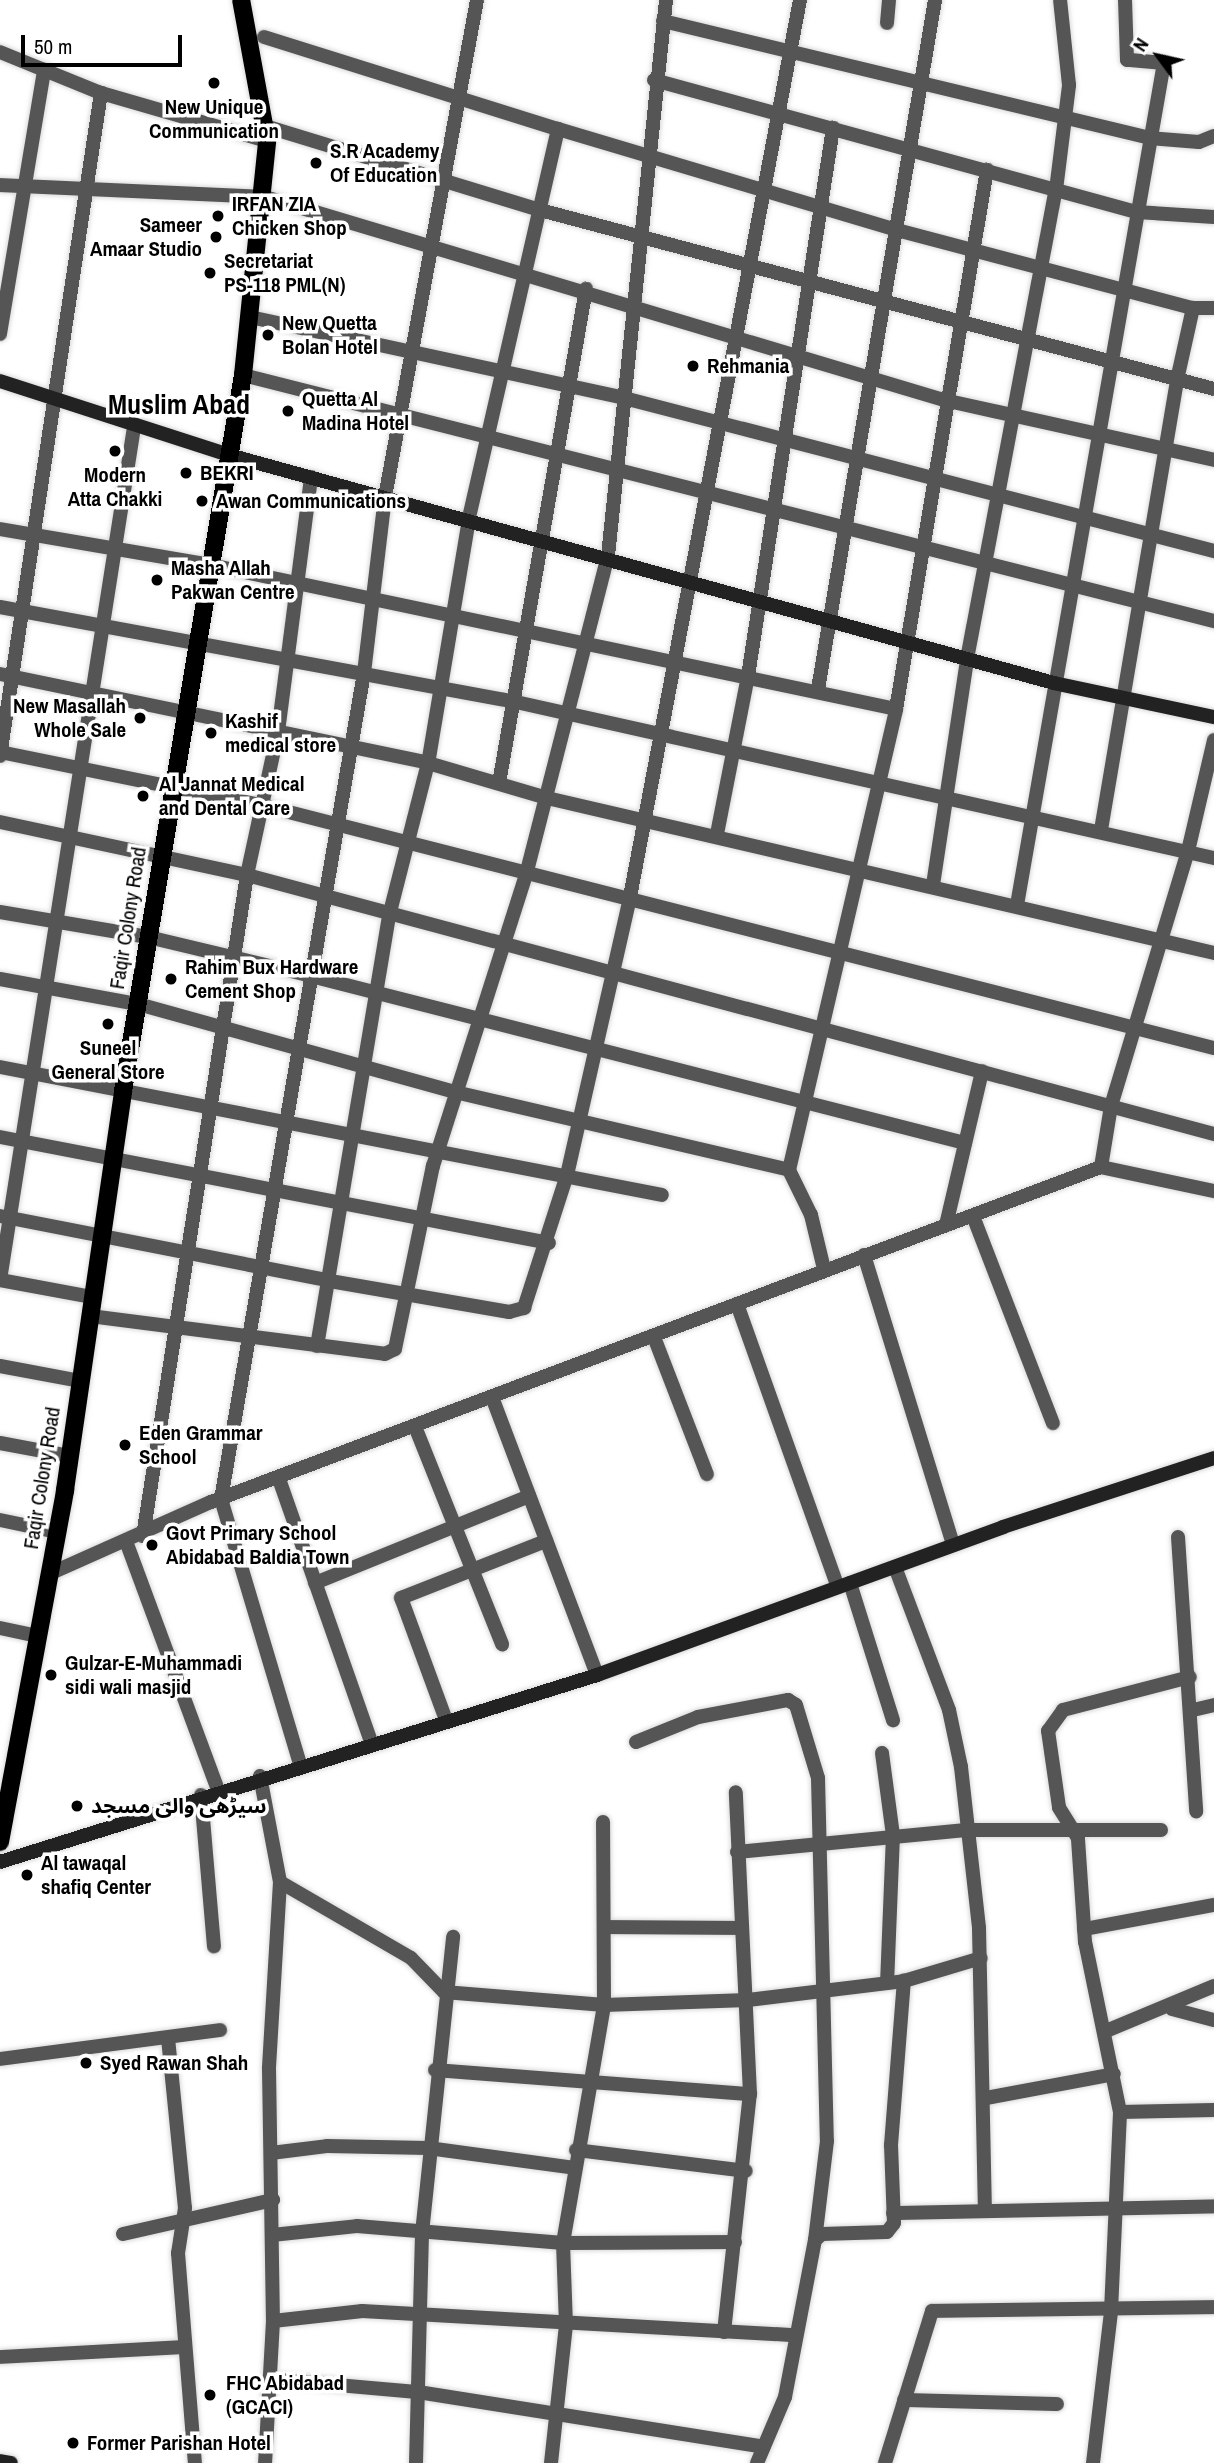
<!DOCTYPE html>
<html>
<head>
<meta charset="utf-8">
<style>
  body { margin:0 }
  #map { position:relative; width:1214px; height:2463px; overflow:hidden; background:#fff; font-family:"Archivo Narrow","Noto Sans Arabic",sans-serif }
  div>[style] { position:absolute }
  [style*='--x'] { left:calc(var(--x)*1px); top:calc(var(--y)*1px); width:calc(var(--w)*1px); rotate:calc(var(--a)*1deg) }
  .roads { filter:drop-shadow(0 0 2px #dbdbdb) drop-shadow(0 0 2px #dbdbdb) }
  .street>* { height:14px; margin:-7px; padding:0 7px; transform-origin:7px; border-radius:7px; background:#555 }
  .secondary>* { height:14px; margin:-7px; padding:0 7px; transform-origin:7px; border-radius:7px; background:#222 }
  .primary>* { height:18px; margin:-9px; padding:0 9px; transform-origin:9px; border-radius:9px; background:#000 }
  .dots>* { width:19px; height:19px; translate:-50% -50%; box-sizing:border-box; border:4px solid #fff; border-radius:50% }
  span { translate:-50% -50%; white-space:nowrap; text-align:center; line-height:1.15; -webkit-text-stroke:7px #fff; paint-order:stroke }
  .poi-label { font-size:21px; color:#000; font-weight:700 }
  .left { translate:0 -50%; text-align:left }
  .right { translate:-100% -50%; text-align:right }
  .street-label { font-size:21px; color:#000 }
  .district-label { font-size:28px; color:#000; font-weight:700 }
  .north { position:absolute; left:1123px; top:21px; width:70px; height:70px; -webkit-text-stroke:5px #fff; paint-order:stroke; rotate:303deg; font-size:19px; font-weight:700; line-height:28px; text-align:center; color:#000 }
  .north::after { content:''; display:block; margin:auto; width:24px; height:32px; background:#000; clip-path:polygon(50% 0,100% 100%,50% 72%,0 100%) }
  .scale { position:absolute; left:21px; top:35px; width:161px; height:32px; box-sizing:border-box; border:4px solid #000; border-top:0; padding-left:9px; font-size:21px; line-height:24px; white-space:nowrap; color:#000; -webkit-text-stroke:5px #fff; paint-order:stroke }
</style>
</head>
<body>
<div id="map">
  <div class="roads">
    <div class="street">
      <div style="--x:663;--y:21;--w:501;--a:13.51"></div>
      <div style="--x:1150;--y:138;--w:49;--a:4.7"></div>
      <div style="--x:1199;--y:142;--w:16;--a:-22"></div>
      <div style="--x:887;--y:23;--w:23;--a:-85"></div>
      <div style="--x:264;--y:37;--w:308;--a:17.4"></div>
      <div style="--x:558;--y:129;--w:400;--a:102.9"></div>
      <div style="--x:469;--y:519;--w:247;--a:99.5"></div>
      <div style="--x:428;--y:763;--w:158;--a:104.3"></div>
      <div style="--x:389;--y:916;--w:436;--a:99.5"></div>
      <div style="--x:0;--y:52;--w:109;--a:22.1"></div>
      <div style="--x:101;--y:93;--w:173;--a:16.1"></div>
      <div style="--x:654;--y:80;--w:500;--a:15.3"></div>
      <div style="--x:1136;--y:212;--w:78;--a:3.7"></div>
      <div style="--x:265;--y:126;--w:288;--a:17"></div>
      <div style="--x:540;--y:210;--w:697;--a:14.87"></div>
      <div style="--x:558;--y:129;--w:354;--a:16.6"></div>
      <div style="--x:897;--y:230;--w:306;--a:14.8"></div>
      <div style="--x:0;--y:185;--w:265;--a:2.6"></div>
      <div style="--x:265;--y:197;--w:709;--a:16.65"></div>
      <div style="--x:944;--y:400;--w:277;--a:12.5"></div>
      <div style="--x:250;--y:317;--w:383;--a:12.2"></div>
      <div style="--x:624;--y:398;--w:610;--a:14.54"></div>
      <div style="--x:0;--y:334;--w:268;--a:-80.5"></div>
      <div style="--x:243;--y:375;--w:1002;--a:14.22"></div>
      <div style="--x:0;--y:529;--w:214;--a:9.7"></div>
      <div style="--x:211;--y:565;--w:700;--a:11.87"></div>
      <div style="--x:0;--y:607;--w:525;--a:10.43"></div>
      <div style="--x:516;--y:702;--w:715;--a:12.6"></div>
      <div style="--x:0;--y:674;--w:437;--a:11.7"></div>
      <div style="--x:428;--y:763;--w:124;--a:16.4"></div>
      <div style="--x:547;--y:798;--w:685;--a:13.08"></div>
      <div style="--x:818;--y:689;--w:699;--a:-80.36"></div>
      <div style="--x:0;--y:752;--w:270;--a:11.5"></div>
      <div style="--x:265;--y:806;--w:979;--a:14.31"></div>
      <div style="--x:0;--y:756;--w:671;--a:-81.34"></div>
      <div style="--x:499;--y:783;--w:502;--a:-80.01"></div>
      <div style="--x:0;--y:822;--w:253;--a:12.1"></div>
      <div style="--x:247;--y:875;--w:1001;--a:14.99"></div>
      <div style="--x:1101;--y:830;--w:456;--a:-80.4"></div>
      <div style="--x:1177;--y:380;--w:74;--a:-77.5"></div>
      <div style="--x:1193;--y:308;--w:21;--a:0"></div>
      <div style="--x:717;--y:834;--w:161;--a:-78.9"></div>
      <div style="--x:748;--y:676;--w:555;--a:-81.18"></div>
      <div style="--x:933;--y:885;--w:229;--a:-81.4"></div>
      <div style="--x:967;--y:659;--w:477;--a:-79.3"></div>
      <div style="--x:1056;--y:190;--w:106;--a:-82.9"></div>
      <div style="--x:1069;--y:85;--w:85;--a:-96"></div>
      <div style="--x:1017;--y:905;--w:855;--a:-80.1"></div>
      <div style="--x:1164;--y:63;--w:37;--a:-175"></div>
      <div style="--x:1127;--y:60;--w:60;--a:-91.9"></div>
      <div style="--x:0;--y:912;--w:150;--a:9.6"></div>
      <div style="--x:148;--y:937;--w:163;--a:13.4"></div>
      <div style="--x:307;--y:975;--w:679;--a:14.32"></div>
      <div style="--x:0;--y:979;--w:140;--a:10.3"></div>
      <div style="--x:138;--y:1004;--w:329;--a:15.5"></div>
      <div style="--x:455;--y:1092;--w:343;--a:13.1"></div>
      <div style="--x:0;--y:1067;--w:674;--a:10.94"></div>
      <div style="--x:0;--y:1137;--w:559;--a:10.93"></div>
      <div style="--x:1101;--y:1167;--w:116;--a:12"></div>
      <div style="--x:0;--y:1216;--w:336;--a:11.1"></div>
      <div style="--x:330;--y:1281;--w:182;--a:9.8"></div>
      <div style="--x:509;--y:1312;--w:16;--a:-15"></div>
      <div style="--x:524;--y:1308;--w:140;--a:-72.1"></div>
      <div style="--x:567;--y:1175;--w:285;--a:-77.2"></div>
      <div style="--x:630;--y:897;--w:913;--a:-79.27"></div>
      <div style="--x:973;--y:1216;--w:222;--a:68.9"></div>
      <div style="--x:946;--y:1225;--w:158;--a:-76.8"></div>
      <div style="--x:864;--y:1255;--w:303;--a:72.9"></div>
      <div style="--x:824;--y:1269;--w:56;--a:-103.5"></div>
      <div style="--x:811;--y:1215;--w:50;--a:-116.1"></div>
      <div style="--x:789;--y:1170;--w:473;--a:-76.9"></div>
      <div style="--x:896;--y:709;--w:547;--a:-80.42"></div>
      <div style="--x:0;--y:1280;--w:863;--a:-81.07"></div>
      <div style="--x:0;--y:1280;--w:94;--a:10.5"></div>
      <div style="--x:737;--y:1304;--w:300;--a:70.4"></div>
      <div style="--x:90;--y:1316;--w:297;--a:7.3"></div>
      <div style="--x:385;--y:1354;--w:11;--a:-27"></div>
      <div style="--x:395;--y:1349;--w:187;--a:-78.3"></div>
      <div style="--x:433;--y:1166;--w:310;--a:-72.3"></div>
      <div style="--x:527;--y:871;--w:325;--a:-75.6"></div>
      <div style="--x:608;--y:556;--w:559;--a:-84.04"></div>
      <div style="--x:654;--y:1337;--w:147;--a:68.9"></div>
      <div style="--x:0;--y:1366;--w:81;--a:10.6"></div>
      <div style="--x:492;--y:1397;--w:297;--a:69.3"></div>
      <div style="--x:416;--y:1429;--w:232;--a:68.2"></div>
      <div style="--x:0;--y:1443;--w:70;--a:10.7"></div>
      <div style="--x:279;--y:1479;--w:279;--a:70.7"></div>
      <div style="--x:0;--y:1520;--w:58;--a:11.9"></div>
      <div style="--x:143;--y:1536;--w:669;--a:-81.06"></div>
      <div style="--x:247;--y:875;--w:146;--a:-77.8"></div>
      <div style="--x:278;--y:732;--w:257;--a:-82.6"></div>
      <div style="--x:1178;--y:1537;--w:275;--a:86.2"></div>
      <div style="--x:127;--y:1544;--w:262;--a:69.7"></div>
      <div style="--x:895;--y:1567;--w:153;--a:69.3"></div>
      <div style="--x:949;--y:1710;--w:58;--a:78.1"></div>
      <div style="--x:961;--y:1767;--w:162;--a:83.6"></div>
      <div style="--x:979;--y:1928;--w:279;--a:88.8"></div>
      <div style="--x:49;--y:1574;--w:177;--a:-24"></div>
      <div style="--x:211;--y:1502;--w:951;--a:-20.63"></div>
      <div style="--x:1101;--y:1167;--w:62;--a:-80.7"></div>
      <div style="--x:1111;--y:1106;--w:266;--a:-73.2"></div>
      <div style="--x:1188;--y:851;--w:114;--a:-76.8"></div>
      <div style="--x:315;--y:1583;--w:231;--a:-22.1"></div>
      <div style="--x:850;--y:1583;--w:144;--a:72.6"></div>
      <div style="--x:0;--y:1628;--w:39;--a:12"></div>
      <div style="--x:1193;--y:1710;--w:22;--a:-13"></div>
      <div style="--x:446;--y:1720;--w:130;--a:-110.2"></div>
      <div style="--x:401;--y:1598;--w:156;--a:-21.5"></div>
      <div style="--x:636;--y:1742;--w:67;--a:-22"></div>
      <div style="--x:698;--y:1717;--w:92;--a:-10.7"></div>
      <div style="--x:788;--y:1700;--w:9;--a:32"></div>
      <div style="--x:796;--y:1705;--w:76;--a:73.2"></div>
      <div style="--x:818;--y:1778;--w:363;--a:88.6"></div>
      <div style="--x:827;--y:2141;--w:100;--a:96.9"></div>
      <div style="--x:882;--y:1753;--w:83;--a:82.4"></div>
      <div style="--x:893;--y:1835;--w:148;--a:92.3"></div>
      <div style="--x:300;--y:1764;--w:277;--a:-106.6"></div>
      <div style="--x:221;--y:1499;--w:838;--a:-80.18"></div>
      <div style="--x:364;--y:673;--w:177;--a:-83.2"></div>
      <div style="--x:385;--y:497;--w:505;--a:-79.51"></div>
      <div style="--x:260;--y:1776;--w:108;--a:79.3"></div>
      <div style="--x:280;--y:1882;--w:187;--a:93.4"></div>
      <div style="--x:269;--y:2069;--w:252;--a:89.1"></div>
      <div style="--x:273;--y:2321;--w:142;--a:93.2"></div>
      <div style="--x:201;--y:1795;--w:152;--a:85.1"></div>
      <div style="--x:737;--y:1852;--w:230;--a:-5.5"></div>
      <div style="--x:966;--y:1830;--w:195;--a:0"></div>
      <div style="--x:280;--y:1882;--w:151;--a:30.1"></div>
      <div style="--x:411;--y:1958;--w:47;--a:45.9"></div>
      <div style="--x:444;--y:1992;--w:161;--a:4.6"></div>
      <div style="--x:604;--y:2005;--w:144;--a:-2"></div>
      <div style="--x:748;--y:2000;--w:157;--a:-6.9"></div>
      <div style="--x:904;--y:1981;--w:80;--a:-16.6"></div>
      <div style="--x:606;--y:1927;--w:134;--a:0.4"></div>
      <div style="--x:1084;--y:1929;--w:132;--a:-10.5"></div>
      <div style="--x:1172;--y:2009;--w:43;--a:14.7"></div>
      <div style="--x:1106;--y:2031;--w:117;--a:-22.6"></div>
      <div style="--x:168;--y:2038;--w:171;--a:84.3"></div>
      <div style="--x:185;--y:2208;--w:46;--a:98.8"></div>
      <div style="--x:178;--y:2253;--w:211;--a:85.4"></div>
      <div style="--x:0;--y:2059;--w:222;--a:-7.5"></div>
      <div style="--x:435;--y:2070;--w:316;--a:4.4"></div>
      <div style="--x:986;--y:2098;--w:130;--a:-10.6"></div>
      <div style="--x:1120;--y:2112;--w:94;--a:-1.2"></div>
      <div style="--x:576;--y:2150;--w:171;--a:7"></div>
      <div style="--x:271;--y:2153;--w:56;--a:-7.1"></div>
      <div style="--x:327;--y:2146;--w:101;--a:1.1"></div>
      <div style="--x:428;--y:2148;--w:148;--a:7.7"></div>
      <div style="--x:893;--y:2213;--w:321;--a:-1.2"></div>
      <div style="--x:123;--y:2234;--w:154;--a:-12.8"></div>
      <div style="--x:272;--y:2235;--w:85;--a:-6"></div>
      <div style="--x:357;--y:2226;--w:207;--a:4.7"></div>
      <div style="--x:563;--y:2243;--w:172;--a:-0.3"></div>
      <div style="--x:273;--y:2321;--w:90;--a:-6.4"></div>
      <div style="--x:362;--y:2311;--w:433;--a:3.2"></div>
      <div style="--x:724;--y:2332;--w:239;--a:-83.8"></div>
      <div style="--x:750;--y:2094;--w:302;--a:-92.7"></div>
      <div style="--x:0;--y:2357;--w:182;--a:-3.1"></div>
      <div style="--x:269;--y:2379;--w:150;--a:5"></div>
      <div style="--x:418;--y:2392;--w:350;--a:9"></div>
      <div style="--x:904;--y:2400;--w:153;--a:1.5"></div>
      <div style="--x:416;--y:2463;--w:230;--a:-88.5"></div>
      <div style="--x:422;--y:2233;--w:298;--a:-84"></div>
      <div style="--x:551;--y:2463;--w:139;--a:-83.8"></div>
      <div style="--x:566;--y:2325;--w:82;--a:-92.1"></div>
      <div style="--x:563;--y:2243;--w:242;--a:-80.2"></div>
      <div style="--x:604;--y:2005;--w:183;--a:-90.3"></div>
      <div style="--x:757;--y:2463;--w:72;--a:-67"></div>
      <div style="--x:785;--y:2397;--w:160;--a:-79.2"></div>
      <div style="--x:815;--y:2240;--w:9;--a:-41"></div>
      <div style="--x:822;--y:2234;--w:65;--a:-1.8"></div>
      <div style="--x:887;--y:2232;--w:11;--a:-52"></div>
      <div style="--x:894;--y:2223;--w:78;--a:-92.2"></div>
      <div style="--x:891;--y:2145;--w:165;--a:-85.5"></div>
      <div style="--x:885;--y:2463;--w:159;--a:-72.8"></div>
      <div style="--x:932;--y:2311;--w:282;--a:-0.8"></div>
      <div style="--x:1093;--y:2463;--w:153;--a:-83.2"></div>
      <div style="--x:1111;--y:2311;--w:199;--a:-87.4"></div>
      <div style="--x:1120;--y:2112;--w:174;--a:-101.6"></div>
      <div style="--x:1085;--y:1942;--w:104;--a:-93.9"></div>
      <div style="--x:1078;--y:1838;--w:36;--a:-122"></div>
      <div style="--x:1059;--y:1807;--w:77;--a:-98.2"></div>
      <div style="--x:1048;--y:1731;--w:26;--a:-54"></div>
      <div style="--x:1063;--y:1710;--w:131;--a:-14.6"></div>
    </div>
    <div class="secondary">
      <div style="--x:0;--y:381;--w:241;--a:17.9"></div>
      <div style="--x:229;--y:455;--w:856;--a:15.45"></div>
      <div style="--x:1054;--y:683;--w:164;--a:12"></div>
      <div style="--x:0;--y:1862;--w:626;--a:-17.39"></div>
      <div style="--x:597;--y:1675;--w:432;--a:-20"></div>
      <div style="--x:1003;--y:1527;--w:222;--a:-18.1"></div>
      <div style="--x:0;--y:2461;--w:11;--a:10"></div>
    </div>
    <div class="primary">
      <div style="--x:0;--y:1842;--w:358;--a:-79.5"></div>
      <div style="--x:65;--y:1490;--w:403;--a:-81.7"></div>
      <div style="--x:123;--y:1091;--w:726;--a:-80.49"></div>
      <div style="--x:243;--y:375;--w:235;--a:-84.1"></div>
      <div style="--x:267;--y:141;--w:143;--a:-100.4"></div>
    </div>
  </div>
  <div class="dots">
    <div style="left:214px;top:83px;background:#000"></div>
    <div style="left:316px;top:163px;background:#000"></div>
    <div style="left:218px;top:216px;background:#000"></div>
    <div style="left:216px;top:237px;background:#000"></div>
    <div style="left:210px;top:273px;background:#000"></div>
    <div style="left:268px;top:335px;background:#000"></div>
    <div style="left:693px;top:366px;background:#000"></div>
    <div style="left:288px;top:411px;background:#000"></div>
    <div style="left:115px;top:451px;background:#000"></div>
    <div style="left:186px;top:473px;background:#000"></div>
    <div style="left:202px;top:501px;background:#000"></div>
    <div style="left:157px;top:580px;background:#000"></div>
    <div style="left:140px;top:718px;background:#000"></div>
    <div style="left:211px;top:733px;background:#000"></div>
    <div style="left:143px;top:796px;background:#000"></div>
    <div style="left:171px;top:979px;background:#000"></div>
    <div style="left:108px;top:1024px;background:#000"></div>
    <div style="left:125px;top:1445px;background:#000"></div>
    <div style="left:152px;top:1545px;background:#000"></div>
    <div style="left:51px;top:1675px;background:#000"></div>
    <div style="left:77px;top:1806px;background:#000"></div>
    <div style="left:27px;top:1875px;background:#000"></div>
    <div style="left:86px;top:2063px;background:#000"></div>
    <div style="left:210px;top:2395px;background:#000"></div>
    <div style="left:73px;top:2443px;background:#000"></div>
  </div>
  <div class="poi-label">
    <span style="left:214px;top:119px">New Unique<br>Communication</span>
    <span class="left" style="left:330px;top:163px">S.R Academy<br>Of Education</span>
    <span class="left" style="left:232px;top:216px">IRFAN ZIA<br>Chicken Shop</span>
    <span class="right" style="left:202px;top:237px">Sameer<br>Amaar Studio</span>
    <span class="left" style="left:224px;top:273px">Secretariat<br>PS-118 PML(N)</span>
    <span class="left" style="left:282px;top:335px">New Quetta<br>Bolan Hotel</span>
    <span class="left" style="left:707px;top:366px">Rehmania</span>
    <span class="left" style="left:302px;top:411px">Quetta Al<br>Madina Hotel</span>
    <span class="left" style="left:200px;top:473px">BEKRI</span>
    <span style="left:115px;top:487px">Modern<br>Atta Chakki</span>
    <span class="left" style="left:216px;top:501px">Awan Communications</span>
    <span class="left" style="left:171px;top:580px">Masha Allah<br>Pakwan Centre</span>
    <span class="right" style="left:126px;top:718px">New Masallah<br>Whole Sale</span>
    <span class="left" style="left:225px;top:733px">Kashif<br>medical store</span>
    <span class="left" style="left:159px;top:796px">Al Jannat Medical<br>and Dental Care</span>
    <span class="left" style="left:185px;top:979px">Rahim Bux Hardware<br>Cement Shop</span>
    <span style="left:108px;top:1060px">Suneel<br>General Store</span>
    <span class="left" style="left:139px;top:1445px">Eden Grammar<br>School</span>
    <span class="left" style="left:166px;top:1545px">Govt Primary School<br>Abidabad Baldia Town</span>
    <span class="left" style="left:65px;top:1675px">Gulzar-E-Muhammadi<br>sidi wali masjid</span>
    <span class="left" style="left:91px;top:1806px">سیڑھی والی مسجد</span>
    <span class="left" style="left:41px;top:1875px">Al tawaqal<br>shafiq Center</span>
    <span class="left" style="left:100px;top:2063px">Syed Rawan Shah</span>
    <span class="left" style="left:226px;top:2395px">FHC Abidabad<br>(GCACI)</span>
    <span class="left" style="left:87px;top:2443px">Former Parishan Hotel</span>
  </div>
  <div class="street-label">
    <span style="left:128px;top:918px;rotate:-81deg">Faqir Colony Road</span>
    <span style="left:42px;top:1478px;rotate:-81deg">Faqir Colony Road</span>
  </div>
  <div class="district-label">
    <span style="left:179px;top:404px">Muslim Abad</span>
  </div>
  <div class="north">N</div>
  <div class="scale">50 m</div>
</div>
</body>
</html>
